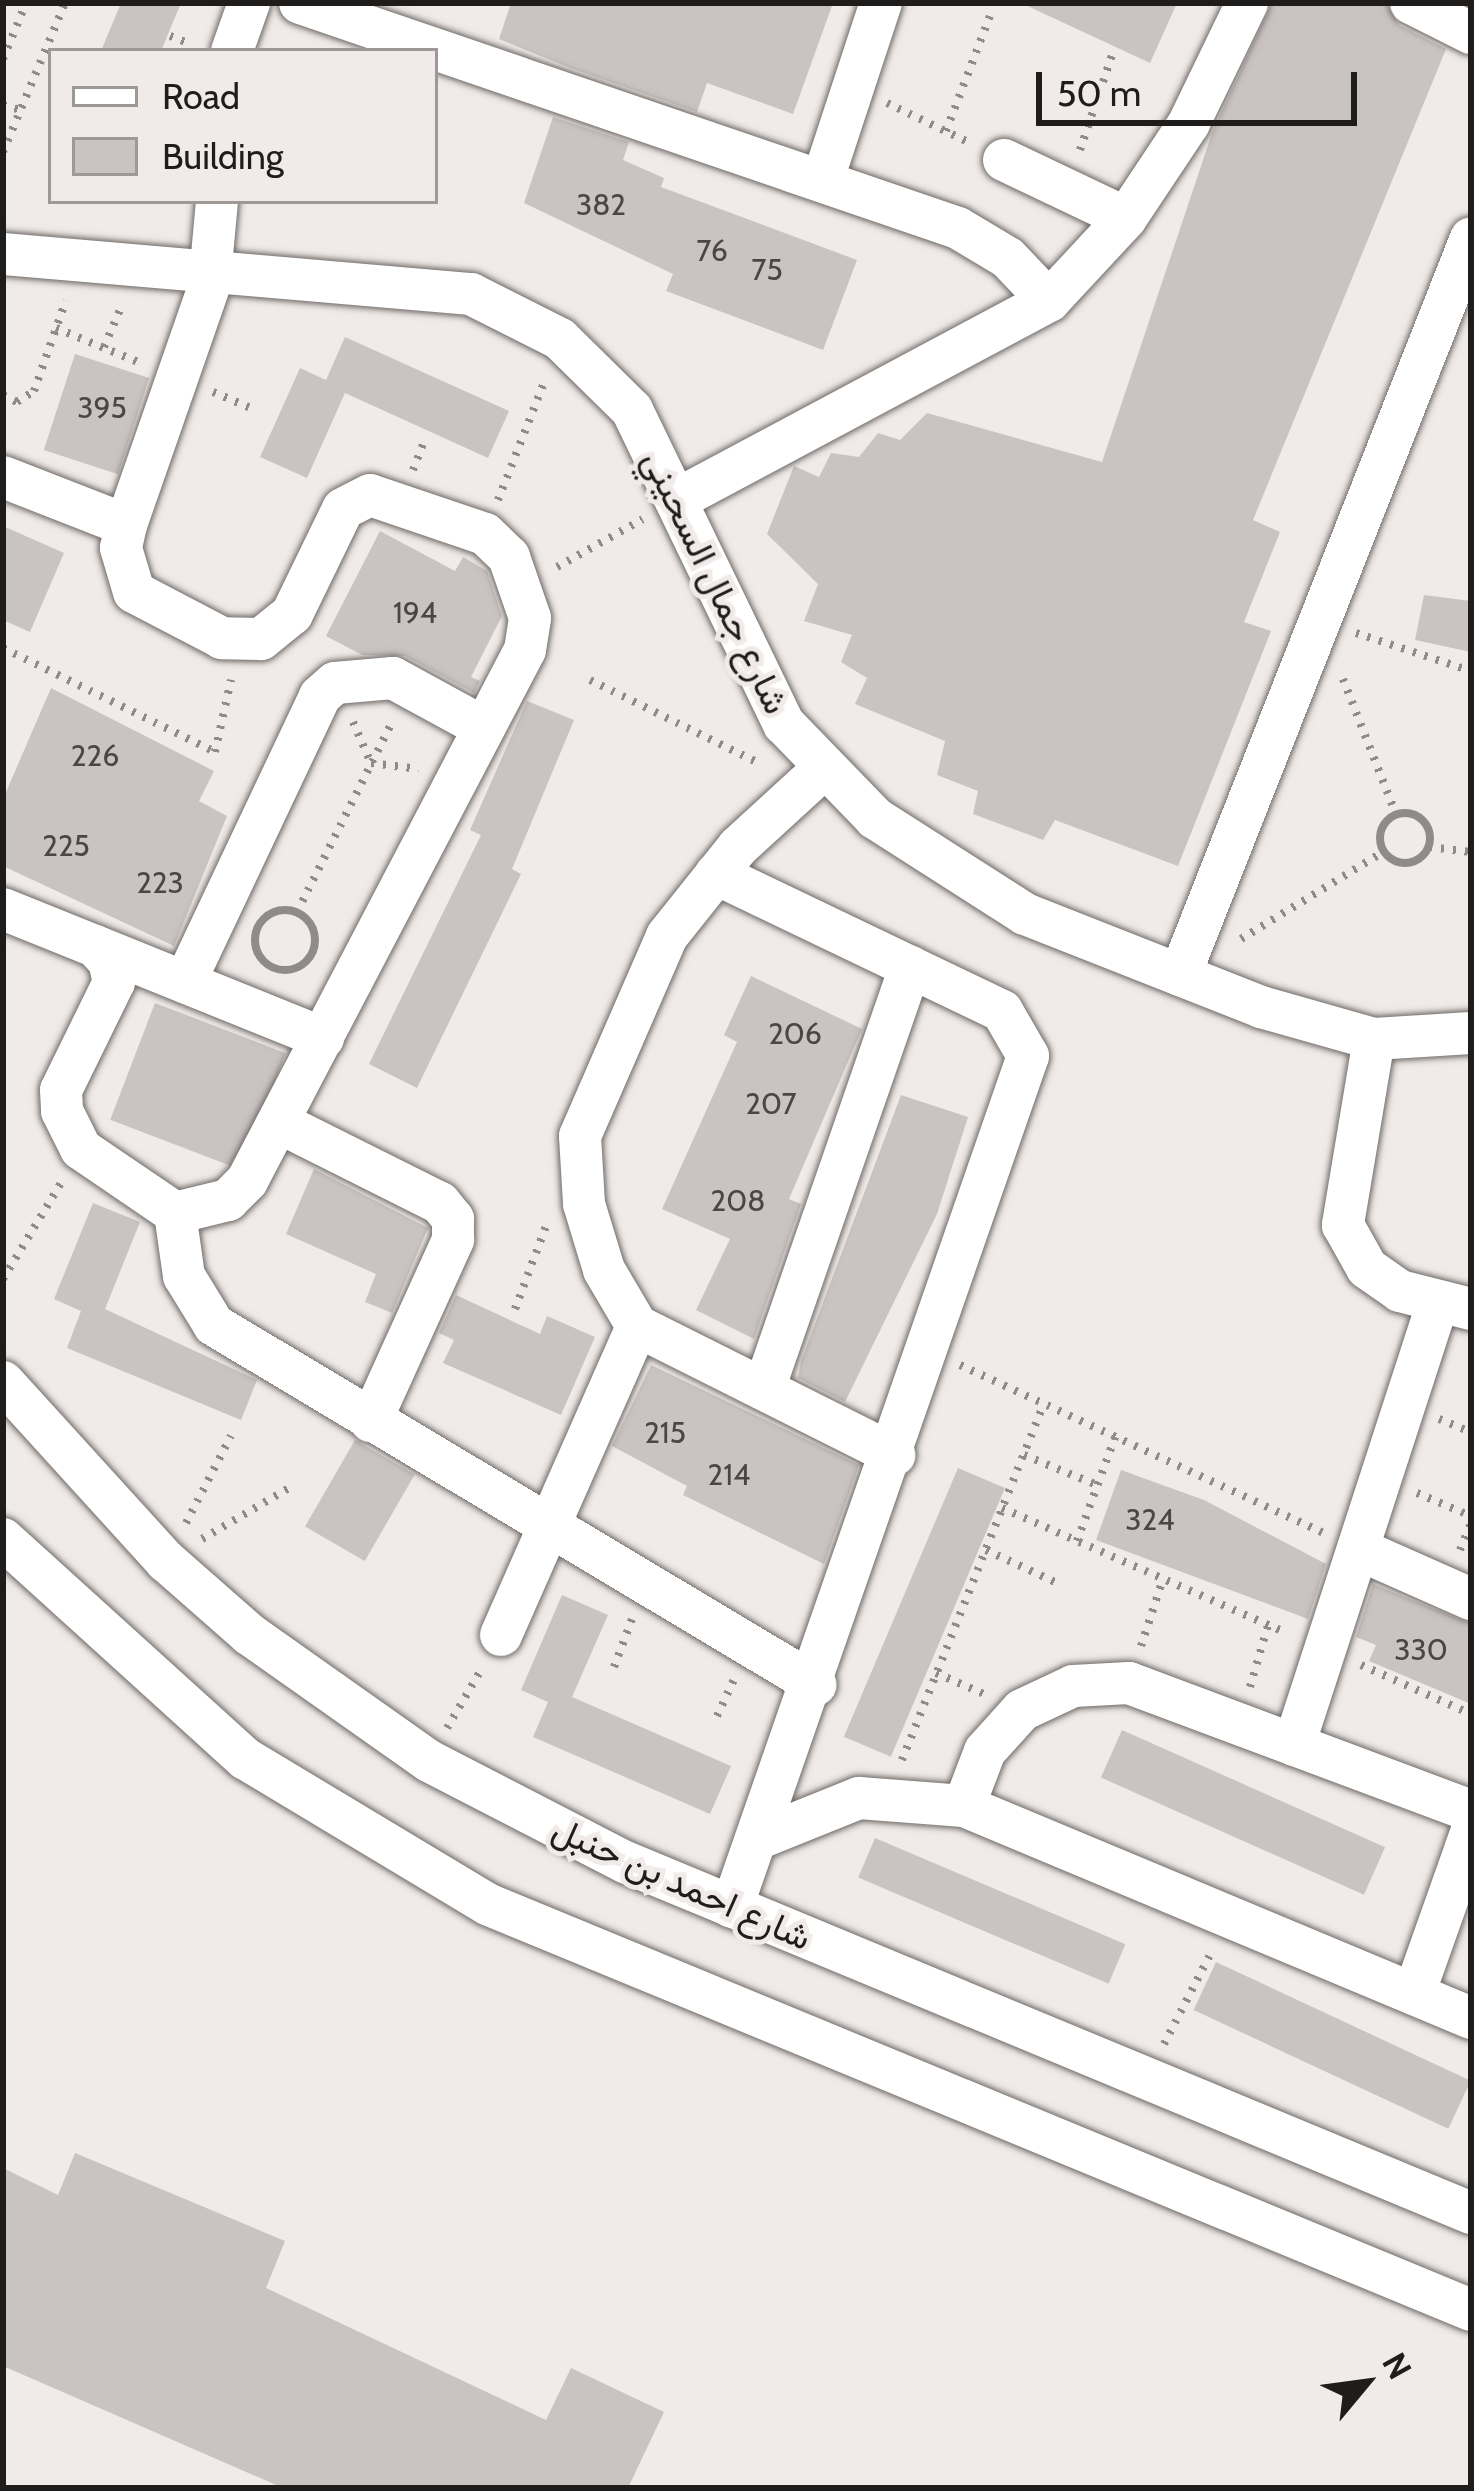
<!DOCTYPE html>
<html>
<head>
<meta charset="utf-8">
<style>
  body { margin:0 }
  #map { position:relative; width:1474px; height:2491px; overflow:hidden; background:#f0ebe8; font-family:Cabin,Vazirmatn,sans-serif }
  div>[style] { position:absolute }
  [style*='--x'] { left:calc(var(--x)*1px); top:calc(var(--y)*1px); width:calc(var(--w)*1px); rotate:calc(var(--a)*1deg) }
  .building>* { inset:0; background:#c9c3c2; transform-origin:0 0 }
  .path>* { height:8px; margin-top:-4px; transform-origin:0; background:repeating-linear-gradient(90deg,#8e8b89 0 3px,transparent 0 12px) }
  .path>.ring { margin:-4px; padding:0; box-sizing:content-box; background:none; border:8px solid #8e8b89; border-radius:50% }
  .roads { filter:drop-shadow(0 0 3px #6f6a67) drop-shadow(0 0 3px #6f6a67) }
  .minor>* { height:42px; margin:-21px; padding:0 21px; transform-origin:21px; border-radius:21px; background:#fff }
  span { translate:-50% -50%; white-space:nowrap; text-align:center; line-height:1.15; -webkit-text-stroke:10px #f0ebe8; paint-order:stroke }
  .number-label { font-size:30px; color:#4a4646 }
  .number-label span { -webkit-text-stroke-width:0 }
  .street-label { font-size:36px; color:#1f1d1c }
  .frame { position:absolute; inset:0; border:6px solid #1f1d1c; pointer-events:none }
  .legend { position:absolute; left:48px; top:48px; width:390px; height:156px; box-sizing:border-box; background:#f0ebe8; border:3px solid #9c9996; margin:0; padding:15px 21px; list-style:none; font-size:36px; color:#1f1d1c }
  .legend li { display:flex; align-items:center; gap:24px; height:60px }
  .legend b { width:60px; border:3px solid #9c9996 }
  .north { position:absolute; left:1306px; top:2323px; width:120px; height:120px; -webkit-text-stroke:9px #f0ebe8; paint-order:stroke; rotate:61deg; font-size:33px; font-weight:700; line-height:48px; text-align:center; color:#1f1d1c }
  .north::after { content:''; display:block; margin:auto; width:42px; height:54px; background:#1f1d1c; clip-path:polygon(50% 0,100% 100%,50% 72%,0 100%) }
  .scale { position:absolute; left:1036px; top:72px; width:321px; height:54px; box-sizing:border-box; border:6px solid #1f1d1c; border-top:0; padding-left:15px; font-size:36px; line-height:42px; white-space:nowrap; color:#1f1d1c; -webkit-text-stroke:9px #f0ebe8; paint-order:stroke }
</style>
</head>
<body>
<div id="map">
  <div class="building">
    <div style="clip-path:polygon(121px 3px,181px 3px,161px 51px,101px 51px)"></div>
    <div style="clip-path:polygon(511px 3px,833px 3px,793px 114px,707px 83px,697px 112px,570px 68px,499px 39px)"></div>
    <div style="clip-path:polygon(1021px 3px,1177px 3px,1150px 63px)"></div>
    <div style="clip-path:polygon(1272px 3px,1386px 3px,1399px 25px,1446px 49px,1253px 520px,1280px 532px,1244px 622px,1271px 631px,1178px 866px,1055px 820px,1043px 840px,973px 814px,978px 791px,937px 775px,945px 741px,855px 704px,867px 678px,841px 662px,852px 635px,804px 621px,818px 584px,767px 534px,794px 466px,819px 477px,831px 453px,859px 457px,878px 433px,900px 440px,927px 413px,1102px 462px,1212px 133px)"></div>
    <div style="clip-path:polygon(553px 117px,629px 142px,623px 160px,664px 178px,661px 187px,857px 260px,823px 350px,666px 291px,673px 274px,524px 203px)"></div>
    <div style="clip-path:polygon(345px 337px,509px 411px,488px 458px,345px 393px,307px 478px,260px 457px,300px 368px,326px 380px)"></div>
    <div style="left:75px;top:354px;width:78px;height:101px;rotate:18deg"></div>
    <div style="clip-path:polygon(3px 526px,64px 553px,30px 632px,3px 620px)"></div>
    <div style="clip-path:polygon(380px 531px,455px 571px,463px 557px,487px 571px,502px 616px,471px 677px,480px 681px,474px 693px,405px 656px,362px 655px,326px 636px)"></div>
    <div style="clip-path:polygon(1424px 595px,1471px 601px,1471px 652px,1415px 640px)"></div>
    <div style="clip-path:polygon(51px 688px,214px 771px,199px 801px,227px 816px,174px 946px,3px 866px,3px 799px)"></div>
    <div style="clip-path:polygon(527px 701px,574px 720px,512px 869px,521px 874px,417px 1088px,369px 1064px,481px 835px,470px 830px)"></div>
    <div style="clip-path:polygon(751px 976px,862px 1029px,789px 1199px,801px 1204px,754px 1339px,696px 1310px,730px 1239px,662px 1209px,737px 1042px,724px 1035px)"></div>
    <div style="left:155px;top:1003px;width:140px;height:125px;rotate:21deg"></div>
    <div style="clip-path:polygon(901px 1095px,968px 1117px,937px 1214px,845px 1402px,798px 1378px,801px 1361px)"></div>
    <div style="clip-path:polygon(314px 1169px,428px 1228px,392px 1313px,365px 1302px,376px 1274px,286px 1234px)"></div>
    <div style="clip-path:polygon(93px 1203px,140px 1222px,105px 1309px,257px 1380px,241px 1420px,67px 1348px,81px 1311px,54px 1299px)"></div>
    <div style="clip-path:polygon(456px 1295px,540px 1334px,547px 1316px,595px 1337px,561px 1415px,443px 1363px,454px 1340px,439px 1333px)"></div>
    <div style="clip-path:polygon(651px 1365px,859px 1465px,824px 1564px,683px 1495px,687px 1486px,612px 1446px)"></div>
    <div style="left:355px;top:1440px;width:69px;height:100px;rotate:30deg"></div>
    <div style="left:958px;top:1468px;width:51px;height:292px;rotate:23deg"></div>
    <div style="clip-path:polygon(1121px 1470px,1204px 1500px,1326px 1564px,1308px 1619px,1096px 1540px)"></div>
    <div style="clip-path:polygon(1373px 1584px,1471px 1624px,1471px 1704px,1369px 1661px,1376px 1645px,1356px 1637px)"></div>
    <div style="clip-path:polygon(562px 1595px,608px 1615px,572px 1697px,731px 1766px,710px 1814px,533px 1737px,548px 1702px,521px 1690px)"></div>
    <div style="left:1122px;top:1730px;width:288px;height:52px;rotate:24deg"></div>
    <div style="left:875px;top:1838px;width:272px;height:43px;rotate:23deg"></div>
    <div style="left:1216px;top:1962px;width:281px;height:53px;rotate:25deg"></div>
    <div style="clip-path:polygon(75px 2153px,285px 2241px,266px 2288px,546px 2420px,571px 2368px,664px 2412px,628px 2488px,283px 2488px,3px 2366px,3px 2168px,58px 2195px)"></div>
  </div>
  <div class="path">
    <div style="--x:170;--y:36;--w:22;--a:21"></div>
    <div style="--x:3;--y:59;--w:61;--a:-67.7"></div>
    <div style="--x:887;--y:103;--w:92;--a:25.7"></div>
    <div style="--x:3;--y:105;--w:19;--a:16"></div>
    <div style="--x:946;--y:131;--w:123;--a:-69.1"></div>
    <div style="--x:1080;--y:150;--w:100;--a:-71.4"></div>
    <div style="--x:3;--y:152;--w:161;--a:-67.4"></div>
    <div style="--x:56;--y:328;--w:94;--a:22.5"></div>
    <div style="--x:104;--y:347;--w:46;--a:-66.8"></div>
    <div style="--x:213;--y:392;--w:39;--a:23"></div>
    <div style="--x:3;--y:395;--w:16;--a:27"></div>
    <div style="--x:17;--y:402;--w:20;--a:-33"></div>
    <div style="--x:34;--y:391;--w:96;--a:-70.6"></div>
    <div style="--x:413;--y:470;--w:28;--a:-69"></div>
    <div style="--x:498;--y:500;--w:129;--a:-68.6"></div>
    <div style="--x:557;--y:567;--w:98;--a:-29.2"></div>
    <div style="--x:1356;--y:633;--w:121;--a:18.3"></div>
    <div style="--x:3;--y:648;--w:236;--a:26.1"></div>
    <div style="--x:215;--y:752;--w:74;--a:-77.5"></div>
    <div style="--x:1343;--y:679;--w:145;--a:68.6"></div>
    <div style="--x:590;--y:680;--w:191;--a:26.2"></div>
    <div style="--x:353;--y:722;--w:45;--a:66.3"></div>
    <div style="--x:371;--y:763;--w:48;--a:7.1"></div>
    <div class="ring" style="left:1380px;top:813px;width:42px;height:42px"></div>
    <div style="--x:1429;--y:847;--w:42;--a:6.8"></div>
    <div class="ring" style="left:255px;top:910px;width:52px;height:52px"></div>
    <div style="--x:297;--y:912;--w:215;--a:-63.4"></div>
    <div style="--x:1241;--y:939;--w:167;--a:-31.5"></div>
    <div style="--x:3;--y:1279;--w:112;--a:-58.9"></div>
    <div style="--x:515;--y:1309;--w:89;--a:-69.5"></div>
    <div style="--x:960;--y:1365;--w:399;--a:24.8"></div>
    <div style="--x:1439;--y:1419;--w:35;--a:22"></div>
    <div style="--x:1024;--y:1455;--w:79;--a:22.3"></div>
    <div style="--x:1417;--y:1493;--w:59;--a:23.1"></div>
    <div style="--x:1002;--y:1508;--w:311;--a:23.7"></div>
    <div style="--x:186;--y:1523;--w:98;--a:-62.7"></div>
    <div style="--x:202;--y:1539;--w:107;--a:-30.4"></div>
    <div style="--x:1077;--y:1541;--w:111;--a:-69.9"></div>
    <div style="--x:986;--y:1550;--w:78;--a:24.9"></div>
    <div style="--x:1460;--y:1550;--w:29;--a:-68"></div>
    <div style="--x:1141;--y:1646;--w:71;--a:-71.8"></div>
    <div style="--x:1361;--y:1665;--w:120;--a:24"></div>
    <div style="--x:614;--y:1667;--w:51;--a:-69.4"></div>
    <div style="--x:936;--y:1673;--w:52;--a:23.6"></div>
    <div style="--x:1250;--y:1687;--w:65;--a:-73.8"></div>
    <div style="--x:717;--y:1716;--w:40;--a:-65"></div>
    <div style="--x:447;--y:1728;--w:69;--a:-59.7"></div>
    <div style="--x:902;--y:1760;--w:383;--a:-68.3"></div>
    <div style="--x:1164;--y:2044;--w:105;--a:-62.7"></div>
  </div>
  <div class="roads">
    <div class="minor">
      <div style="--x:300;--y:3;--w:695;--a:18.88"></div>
      <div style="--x:958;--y:228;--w:58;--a:31"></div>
      <div style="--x:1008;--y:258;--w:59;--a:46.4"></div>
      <div style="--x:1411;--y:3;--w:67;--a:26.6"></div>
      <div style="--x:232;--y:51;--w:51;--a:-70.5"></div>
      <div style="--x:1004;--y:160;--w:135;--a:25.4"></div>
      <div style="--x:823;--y:179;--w:185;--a:-71.8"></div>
      <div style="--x:3;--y:254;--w:470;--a:4.9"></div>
      <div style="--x:471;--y:294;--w:100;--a:26.8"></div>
      <div style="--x:560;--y:339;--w:101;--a:44.6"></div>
      <div style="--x:632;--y:410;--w:349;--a:64.2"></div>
      <div style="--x:784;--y:724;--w:131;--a:45.9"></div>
      <div style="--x:875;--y:818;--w:178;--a:32.6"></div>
      <div style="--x:1025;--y:914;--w:254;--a:21.5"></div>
      <div style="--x:1261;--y:1007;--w:117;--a:15.8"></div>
      <div style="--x:1374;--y:1039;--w:97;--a:-3.5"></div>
      <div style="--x:211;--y:266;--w:65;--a:-84.7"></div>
      <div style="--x:3;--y:477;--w:132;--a:21.3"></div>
      <div style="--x:676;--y:500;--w:423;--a:-28.1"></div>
      <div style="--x:1049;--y:301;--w:113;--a:-47.1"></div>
      <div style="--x:1126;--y:218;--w:114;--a:-56.4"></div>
      <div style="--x:1189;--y:123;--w:133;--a:-64.2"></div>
      <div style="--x:822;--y:770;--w:114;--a:137.5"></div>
      <div style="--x:738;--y:847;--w:114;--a:128.6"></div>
      <div style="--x:667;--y:936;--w:218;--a:113.5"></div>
      <div style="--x:580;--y:1136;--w:68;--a:86.6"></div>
      <div style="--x:584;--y:1204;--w:69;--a:73.1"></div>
      <div style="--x:604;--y:1270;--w:65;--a:59.5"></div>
      <div style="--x:637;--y:1326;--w:288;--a:26.6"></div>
      <div style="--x:716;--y:874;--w:317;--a:25.6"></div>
      <div style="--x:1002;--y:1011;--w:52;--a:60"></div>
      <div style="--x:1028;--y:1056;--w:901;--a:109.18"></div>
      <div style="--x:3;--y:909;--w:99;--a:21.9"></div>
      <div style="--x:95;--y:946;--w:21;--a:47"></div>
      <div style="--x:109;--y:961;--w:22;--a:77"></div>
      <div style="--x:114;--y:982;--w:120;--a:116.1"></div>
      <div style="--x:61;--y:1090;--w:21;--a:87"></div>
      <div style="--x:62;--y:1111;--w:42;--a:63.4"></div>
      <div style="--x:81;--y:1149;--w:114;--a:34.2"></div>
      <div style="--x:175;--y:1213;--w:64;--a:81.9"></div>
      <div style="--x:184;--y:1276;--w:57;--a:58.5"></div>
      <div style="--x:214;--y:1325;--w:701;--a:30.88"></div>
      <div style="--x:95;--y:946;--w:246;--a:22"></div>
      <div style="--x:1180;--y:975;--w:792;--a:-68.45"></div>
      <div style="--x:185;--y:982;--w:316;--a:-64.7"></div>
      <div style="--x:320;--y:696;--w:20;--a:-41"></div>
      <div style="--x:335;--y:683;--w:58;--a:-4.9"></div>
      <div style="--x:393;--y:678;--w:102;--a:28.6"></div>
      <div style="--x:1374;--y:1039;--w:189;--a:99.5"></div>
      <div style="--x:1343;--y:1225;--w:49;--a:60.8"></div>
      <div style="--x:1367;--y:1268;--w:40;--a:34.9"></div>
      <div style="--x:1400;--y:1291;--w:73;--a:14.2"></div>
      <div style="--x:280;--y:1123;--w:179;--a:26.6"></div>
      <div style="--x:440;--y:1203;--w:21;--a:51"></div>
      <div style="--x:453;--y:1219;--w:21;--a:90"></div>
      <div style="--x:453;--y:1240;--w:199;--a:114.4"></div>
      <div style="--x:175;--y:1213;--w:55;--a:-13.8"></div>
      <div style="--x:228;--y:1200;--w:27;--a:-45"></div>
      <div style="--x:247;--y:1181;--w:599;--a:-62.37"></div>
      <div style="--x:525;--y:650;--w:32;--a:-81"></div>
      <div style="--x:530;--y:618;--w:65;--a:-109"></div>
      <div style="--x:509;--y:557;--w:33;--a:-136"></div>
      <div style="--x:485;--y:534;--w:121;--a:-161.3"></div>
      <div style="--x:370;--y:495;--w:30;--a:153"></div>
      <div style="--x:343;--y:509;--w:117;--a:115.9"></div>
      <div style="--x:292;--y:614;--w:40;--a:141"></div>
      <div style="--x:261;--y:639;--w:39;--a:-179"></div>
      <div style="--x:222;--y:638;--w:99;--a:-152.4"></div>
      <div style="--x:134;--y:592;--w:46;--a:-106.5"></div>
      <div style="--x:121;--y:548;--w:24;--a:-78"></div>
      <div style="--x:126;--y:525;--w:274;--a:-70.8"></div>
      <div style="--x:3;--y:1382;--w:242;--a:47.7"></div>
      <div style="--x:166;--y:1561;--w:111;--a:41.3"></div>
      <div style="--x:249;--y:1634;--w:220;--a:35.2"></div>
      <div style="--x:429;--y:1761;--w:220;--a:27.3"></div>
      <div style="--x:625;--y:1862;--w:916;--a:22.53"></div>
      <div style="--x:764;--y:1389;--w:447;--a:-70.9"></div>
      <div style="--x:3;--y:1539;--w:328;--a:42.2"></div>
      <div style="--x:246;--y:1759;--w:281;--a:31"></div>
      <div style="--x:487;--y:1904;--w:1064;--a:22.42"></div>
      <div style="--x:1358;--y:1549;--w:124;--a:23.9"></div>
      <div style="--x:501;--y:1635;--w:338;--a:-66.2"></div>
      <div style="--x:1294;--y:1745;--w:463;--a:-72"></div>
      <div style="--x:964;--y:1806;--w:59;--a:-69.1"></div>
      <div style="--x:985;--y:1751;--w:55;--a:-47.9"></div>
      <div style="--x:1022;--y:1710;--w:56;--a:-25.2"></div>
      <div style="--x:1073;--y:1686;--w:56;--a:-3.1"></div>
      <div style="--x:1129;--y:1683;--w:365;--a:20.5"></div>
      <div style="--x:762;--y:1837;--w:105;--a:-21.9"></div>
      <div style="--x:859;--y:1798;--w:105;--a:4.4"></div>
      <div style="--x:964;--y:1806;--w:550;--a:22.69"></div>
      <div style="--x:1414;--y:1994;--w:171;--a:-70.5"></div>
    </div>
  </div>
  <div class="number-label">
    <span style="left:601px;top:205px">382</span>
    <span style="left:712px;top:251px">76</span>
    <span style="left:767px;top:270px">75</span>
    <span style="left:102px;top:408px">395</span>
    <span style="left:415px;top:613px">194</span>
    <span style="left:95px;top:756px">226</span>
    <span style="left:66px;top:846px">225</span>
    <span style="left:160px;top:883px">223</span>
    <span style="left:795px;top:1034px">206</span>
    <span style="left:771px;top:1104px">207</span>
    <span style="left:738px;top:1201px">208</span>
    <span style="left:665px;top:1433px">215</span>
    <span style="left:729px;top:1475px">214</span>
    <span style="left:1150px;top:1520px">324</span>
    <span style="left:1421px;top:1650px">330</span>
  </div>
  <div class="street-label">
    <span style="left:716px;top:582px;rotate:64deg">شارع جمال السحيني</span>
    <span style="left:682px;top:1883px;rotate:24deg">شارع احمد بن حنبل</span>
  </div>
  <div class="frame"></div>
  <ul class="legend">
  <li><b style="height:15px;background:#fff"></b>Road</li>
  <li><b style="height:33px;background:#c9c3c2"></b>Building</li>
  </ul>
  <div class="north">N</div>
  <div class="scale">50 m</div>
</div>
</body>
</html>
